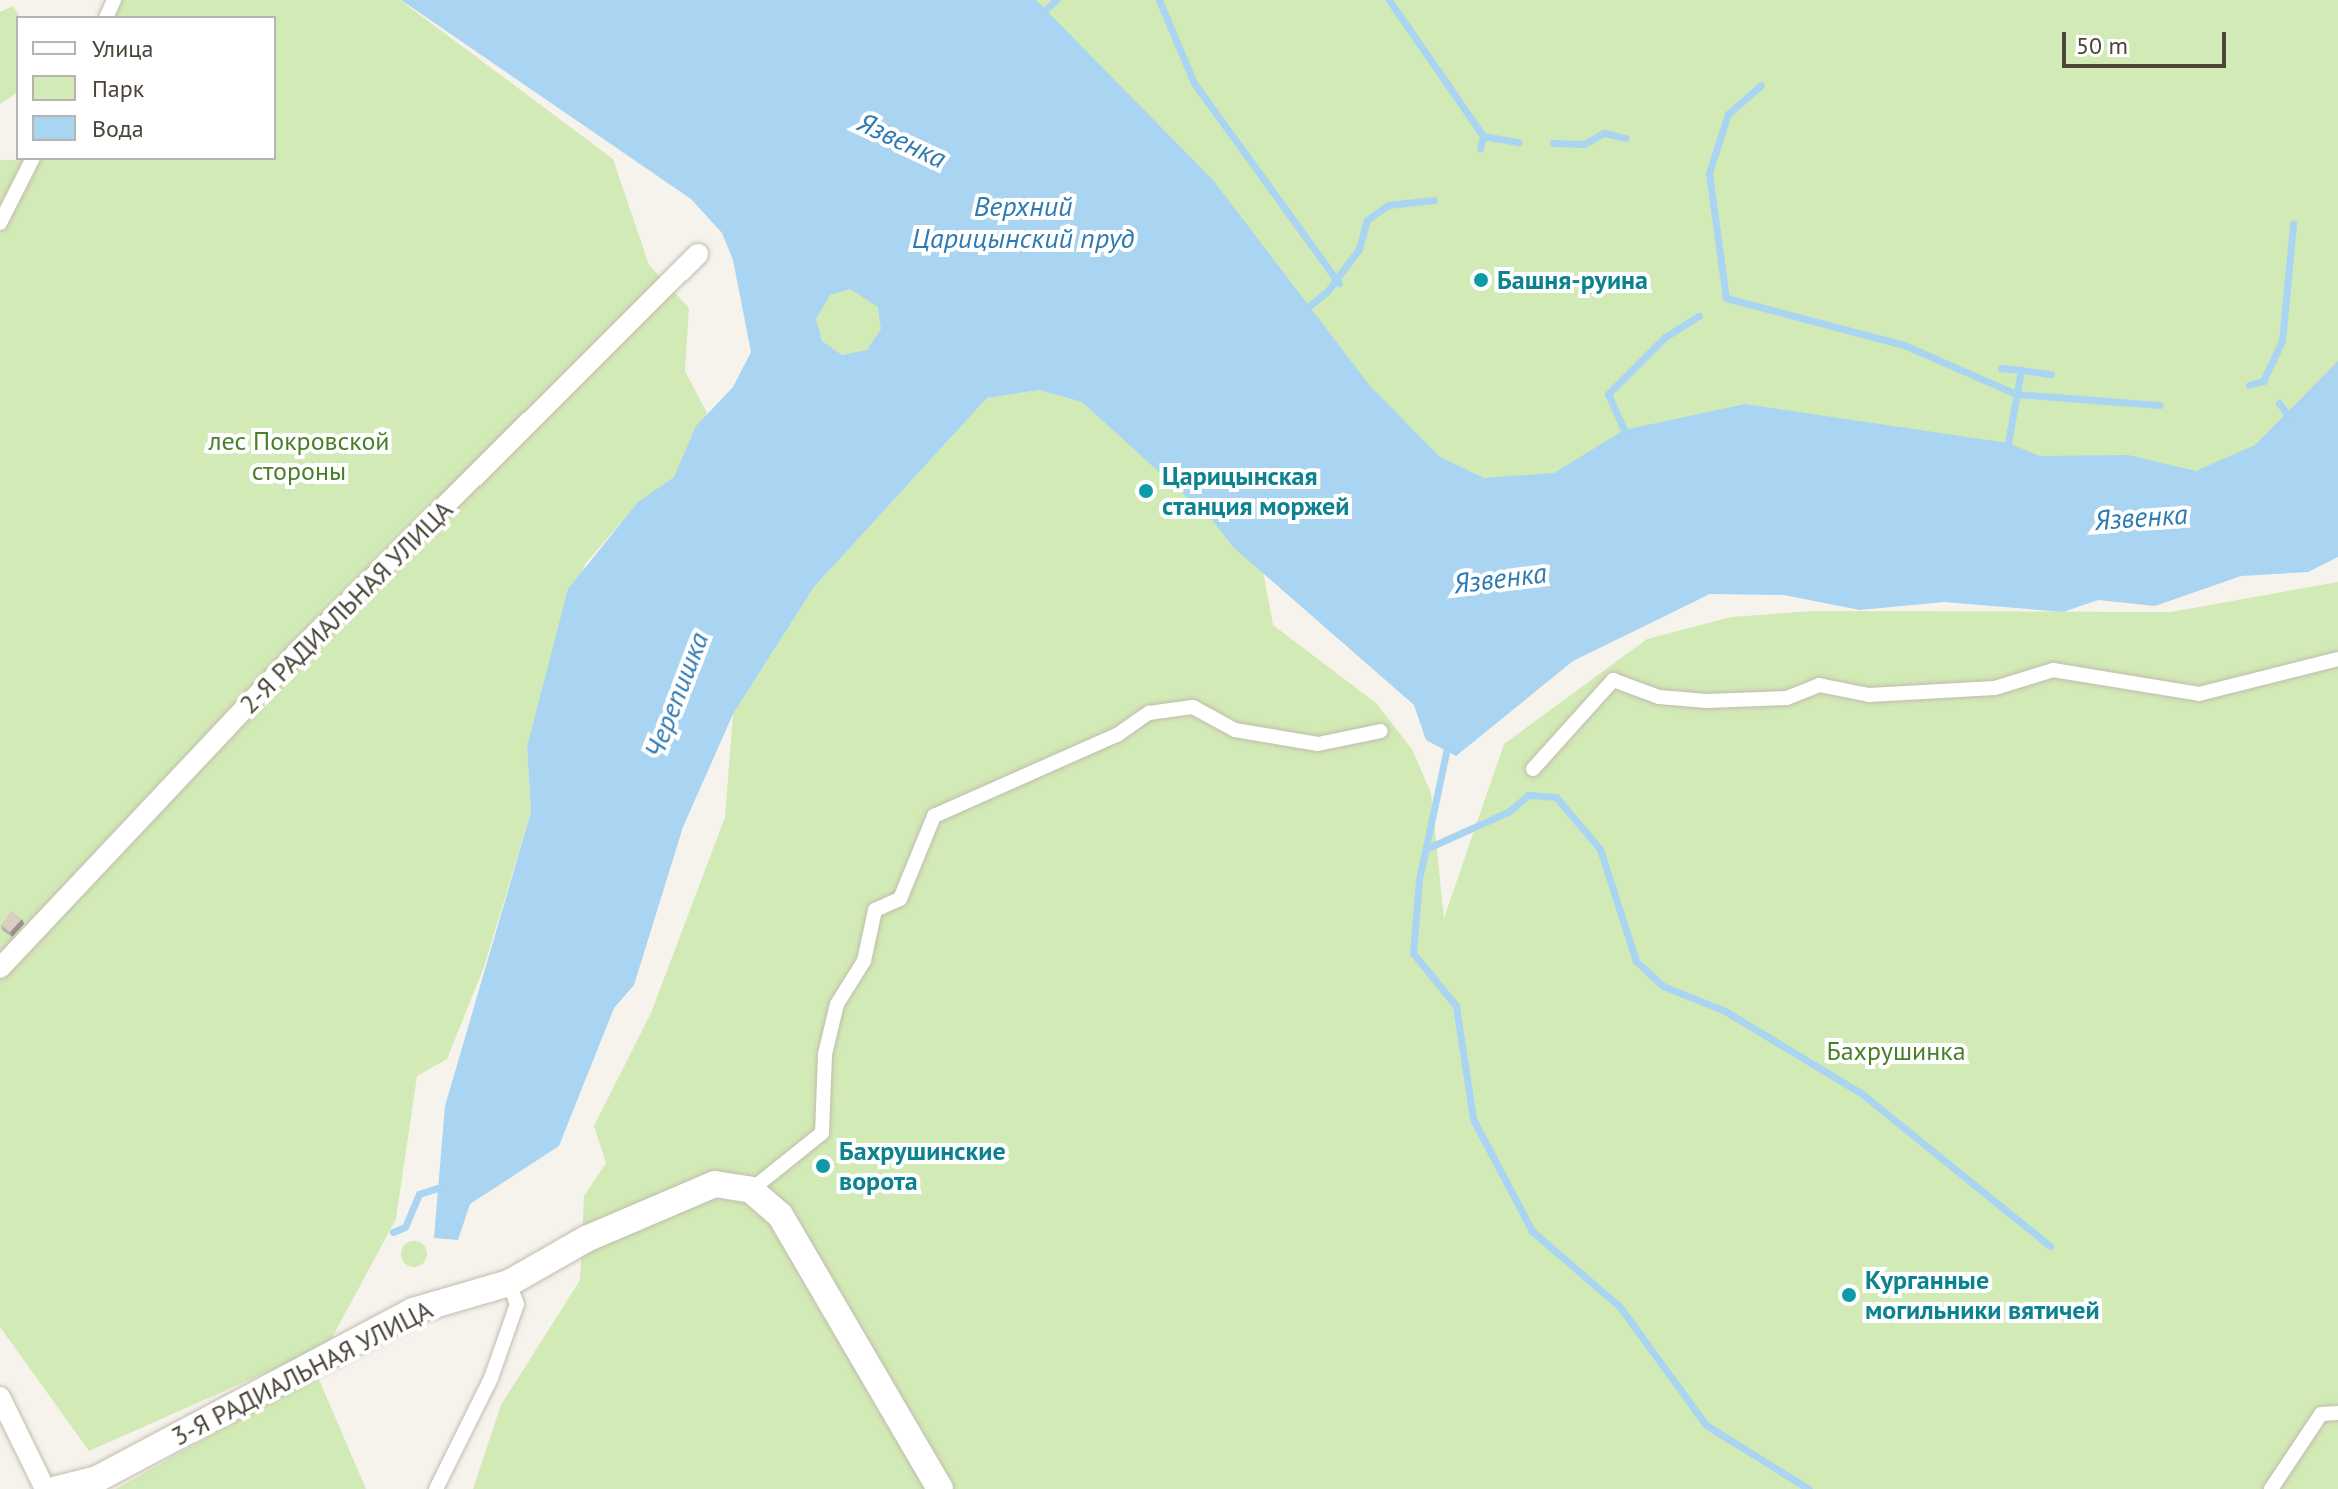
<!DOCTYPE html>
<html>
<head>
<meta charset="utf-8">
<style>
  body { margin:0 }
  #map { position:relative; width:2338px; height:1489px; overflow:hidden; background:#f6f3ec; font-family:"PT Sans",sans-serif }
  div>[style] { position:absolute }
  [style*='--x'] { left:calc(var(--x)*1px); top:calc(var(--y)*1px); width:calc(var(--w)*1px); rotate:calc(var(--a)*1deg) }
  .green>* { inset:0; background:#d2eab5 }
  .round { border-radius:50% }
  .water>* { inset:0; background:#a9d4f2 }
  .stream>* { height:7px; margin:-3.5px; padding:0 3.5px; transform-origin:3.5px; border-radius:3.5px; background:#a9d4f2 }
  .roads { filter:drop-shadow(0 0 2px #c2bbae) drop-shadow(0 0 2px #c2bbae) }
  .service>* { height:14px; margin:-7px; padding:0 7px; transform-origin:7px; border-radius:7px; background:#fff }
  .pedestrian>* { height:20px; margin:-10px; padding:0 10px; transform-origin:10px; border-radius:10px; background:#fff }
  .minor>* { height:26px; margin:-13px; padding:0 13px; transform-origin:13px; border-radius:13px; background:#fff }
  .wall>* { inset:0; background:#bab2a6 }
  .shaded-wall>* { inset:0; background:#979187 }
  .building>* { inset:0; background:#d8cfc1 }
  .dots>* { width:22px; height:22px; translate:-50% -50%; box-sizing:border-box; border:4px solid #fff; border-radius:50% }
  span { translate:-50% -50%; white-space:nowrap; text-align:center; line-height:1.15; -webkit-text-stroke:8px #fff; paint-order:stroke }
  .culture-label { font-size:26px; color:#0d838f; font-weight:700 }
  .left { translate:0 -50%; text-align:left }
  .park-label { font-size:26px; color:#4a7f2a }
  .street-label { font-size:26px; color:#4b4439 }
  .water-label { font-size:28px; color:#2e7ab2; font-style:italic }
  .legend { position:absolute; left:16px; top:16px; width:260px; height:144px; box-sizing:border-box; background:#fff; border:2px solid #b7b4b0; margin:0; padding:10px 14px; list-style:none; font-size:24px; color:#4b4439 }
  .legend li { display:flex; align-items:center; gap:16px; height:40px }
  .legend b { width:40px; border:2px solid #b7b4b0 }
  .scale { position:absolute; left:2062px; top:32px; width:164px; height:36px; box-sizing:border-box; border:4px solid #4b4439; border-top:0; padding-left:10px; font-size:24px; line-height:28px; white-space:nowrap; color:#4b4439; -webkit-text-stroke:6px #fff; paint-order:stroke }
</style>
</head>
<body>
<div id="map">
  <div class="green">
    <div style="clip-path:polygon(119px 0,400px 0,613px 159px,649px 265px,689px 308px,685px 371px,707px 413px,674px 477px,638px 503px,585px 564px,527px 747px,531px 812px,484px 967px,447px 1059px,417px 1076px,396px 1219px,328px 1345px,89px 1451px,0 1327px,0 160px,274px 158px,274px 18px,106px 18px)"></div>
    <div style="clip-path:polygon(673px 0,2338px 0,2338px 504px,1537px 576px)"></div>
    <div style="clip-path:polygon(13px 6px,21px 18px,18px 92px,0 104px,0 12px)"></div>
    <div class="round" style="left:816px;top:289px;width:66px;height:66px"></div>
    <div style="clip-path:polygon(1039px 390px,1082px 402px,1197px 505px,1263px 571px,1273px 625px,1376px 703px,1412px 749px,1431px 793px,1444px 918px,1504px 744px,1647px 639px,1731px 617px,1814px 611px,2171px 612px,2338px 582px,2338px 1489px,473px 1489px,501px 1405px,580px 1280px,584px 1196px,606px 1163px,594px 1126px,651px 1013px,725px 817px,733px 714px,814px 587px,987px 398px)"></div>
    <div class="round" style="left:401px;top:1241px;width:26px;height:26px"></div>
    <div style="clip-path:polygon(317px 1375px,366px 1489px,116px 1489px)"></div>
  </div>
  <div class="water">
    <div style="clip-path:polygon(evenodd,401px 0,1036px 0,1213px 180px,1370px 386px,1440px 457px,1484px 478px,1554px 473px,1624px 430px,1745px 404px,2008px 443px,2040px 456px,2128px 455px,2196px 471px,2255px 445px,2338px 361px,2338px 557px,2308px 572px,2241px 576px,2155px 606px,2098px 600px,2063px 612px,1944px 602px,1860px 610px,1784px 595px,1710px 594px,1573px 661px,1456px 756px,1426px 740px,1414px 705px,1233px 547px,1213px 521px,1082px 402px,1039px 390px,987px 398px,814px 587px,733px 714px,683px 827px,634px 985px,614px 1008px,559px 1146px,470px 1204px,458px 1240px,434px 1238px,445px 1106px,531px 812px,527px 747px,568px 589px,638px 502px,674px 477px,696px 426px,733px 387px,751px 352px,733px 260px,722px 233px,691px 199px,401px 0,850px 289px,878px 307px,881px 329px,867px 350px,842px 355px,822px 341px,816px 319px,830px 295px,850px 289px)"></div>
  </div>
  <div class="stream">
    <div style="--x:1159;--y:0;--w:90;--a:67.1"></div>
    <div style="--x:1194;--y:83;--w:247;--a:54.1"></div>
    <div style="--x:1389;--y:0;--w:165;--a:55.3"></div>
    <div style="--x:1483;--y:136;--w:13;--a:103"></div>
    <div style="--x:1045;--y:10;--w:15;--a:-42"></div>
    <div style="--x:1761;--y:85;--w:44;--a:138.7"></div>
    <div style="--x:1728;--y:114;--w:62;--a:107.9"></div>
    <div style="--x:1709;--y:173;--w:126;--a:82.3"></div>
    <div style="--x:1726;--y:298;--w:184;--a:14.8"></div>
    <div style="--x:1904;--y:345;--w:122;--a:23.6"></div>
    <div style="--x:2016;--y:394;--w:144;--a:4.4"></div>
    <div style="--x:1483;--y:136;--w:36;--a:10"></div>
    <div style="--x:1553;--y:143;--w:31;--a:2"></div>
    <div style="--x:1584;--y:144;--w:23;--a:-29"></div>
    <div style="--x:1604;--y:133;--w:22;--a:13"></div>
    <div style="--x:1388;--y:205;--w:46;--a:-6.2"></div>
    <div style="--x:1326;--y:293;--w:55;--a:-53.1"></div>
    <div style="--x:1359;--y:249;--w:30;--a:-75"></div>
    <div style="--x:1367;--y:220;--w:24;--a:-35"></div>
    <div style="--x:1309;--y:306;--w:21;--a:-39"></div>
    <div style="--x:2001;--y:368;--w:20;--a:6"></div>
    <div style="--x:2249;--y:385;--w:15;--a:-16"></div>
    <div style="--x:2263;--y:381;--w:44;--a:-64.6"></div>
    <div style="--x:2282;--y:341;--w:118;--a:-84.6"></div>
    <div style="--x:2279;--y:403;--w:14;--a:54"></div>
    <div style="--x:1624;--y:430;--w:39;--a:-114"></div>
    <div style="--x:1608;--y:394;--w:81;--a:-45"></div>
    <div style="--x:1665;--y:337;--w:40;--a:-32"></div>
    <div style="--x:2008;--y:443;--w:74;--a:-79.9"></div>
    <div style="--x:2021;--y:370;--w:30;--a:8"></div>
    <div style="--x:1447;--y:748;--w:135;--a:102"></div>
    <div style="--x:1419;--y:880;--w:73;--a:94.7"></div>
    <div style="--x:1413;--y:953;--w:68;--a:50.9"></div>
    <div style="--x:1456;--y:1006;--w:114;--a:81.4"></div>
    <div style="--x:1473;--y:1119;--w:127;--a:62.2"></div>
    <div style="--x:1532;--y:1231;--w:116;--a:40.8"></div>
    <div style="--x:1620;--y:1307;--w:146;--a:53.9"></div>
    <div style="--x:1706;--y:1425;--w:121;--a:31.9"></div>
    <div style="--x:1430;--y:847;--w:85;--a:-24.2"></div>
    <div style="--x:1508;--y:812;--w:26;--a:-40"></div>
    <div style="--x:1528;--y:795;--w:28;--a:4"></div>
    <div style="--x:1556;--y:797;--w:68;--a:49.8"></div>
    <div style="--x:1600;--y:849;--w:118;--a:72.2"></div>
    <div style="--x:1636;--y:961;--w:37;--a:43"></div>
    <div style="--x:1663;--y:986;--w:67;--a:22"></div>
    <div style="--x:1725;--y:1011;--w:159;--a:31.1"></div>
    <div style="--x:1861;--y:1093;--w:243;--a:39"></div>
    <div style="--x:393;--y:1232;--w:13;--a:-23"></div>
    <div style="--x:405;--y:1227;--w:36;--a:-67"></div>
    <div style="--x:419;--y:1194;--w:19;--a:-18"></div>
  </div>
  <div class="roads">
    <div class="service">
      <div style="--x:106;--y:18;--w:20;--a:-66"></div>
      <div style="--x:0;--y:223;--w:73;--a:-63.1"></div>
      <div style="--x:1533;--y:769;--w:120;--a:-48"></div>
      <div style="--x:1613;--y:680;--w:49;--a:20.3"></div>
      <div style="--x:1659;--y:697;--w:48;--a:4.8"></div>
      <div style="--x:1707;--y:701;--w:80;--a:-2.1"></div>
      <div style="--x:1787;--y:698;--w:35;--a:-22"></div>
      <div style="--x:1819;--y:685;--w:51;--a:11.3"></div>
      <div style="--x:1869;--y:695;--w:126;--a:-3.2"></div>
      <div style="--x:1995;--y:688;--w:61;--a:-17.2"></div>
      <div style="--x:2053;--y:670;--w:148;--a:9.3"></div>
      <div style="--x:2199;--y:694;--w:143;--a:-14.1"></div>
      <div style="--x:751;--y:1190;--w:91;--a:-38.8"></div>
      <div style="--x:822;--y:1133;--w:79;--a:-87.8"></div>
      <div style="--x:825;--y:1054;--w:51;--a:-76.5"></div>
      <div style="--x:837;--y:1004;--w:51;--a:-57.9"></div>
      <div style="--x:864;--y:961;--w:52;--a:-77.8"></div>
      <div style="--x:875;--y:910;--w:27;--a:-24"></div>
      <div style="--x:900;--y:899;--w:90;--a:-67.7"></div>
      <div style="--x:934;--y:816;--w:200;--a:-23.9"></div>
      <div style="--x:1117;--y:735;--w:39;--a:-35"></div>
      <div style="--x:1149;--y:713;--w:44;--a:-7.8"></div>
      <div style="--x:1193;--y:707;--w:48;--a:28.7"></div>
      <div style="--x:1235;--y:730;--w:84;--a:9.6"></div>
      <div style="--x:1318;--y:744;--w:64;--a:-11.7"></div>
      <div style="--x:436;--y:1489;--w:124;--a:-63.6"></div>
      <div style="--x:491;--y:1378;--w:78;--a:-70.6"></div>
      <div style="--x:517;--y:1304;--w:22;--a:-111"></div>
      <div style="--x:2271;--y:1489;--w:90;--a:-56.3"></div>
      <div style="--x:2321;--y:1414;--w:17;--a:-3"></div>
    </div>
    <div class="pedestrian">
      <div style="--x:0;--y:968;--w:426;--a:-46.7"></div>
      <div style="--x:292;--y:658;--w:573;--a:-44.86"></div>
      <div style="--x:0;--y:1397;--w:102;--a:63.9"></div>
    </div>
    <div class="minor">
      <div style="--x:57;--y:1489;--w:41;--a:-14"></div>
      <div style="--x:97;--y:1479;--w:358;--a:-28"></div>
      <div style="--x:413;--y:1311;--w:100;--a:-16.3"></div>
      <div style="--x:509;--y:1283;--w:89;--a:-29.7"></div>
      <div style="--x:586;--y:1239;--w:140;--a:-23.1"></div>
      <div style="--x:715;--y:1184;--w:36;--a:9"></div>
      <div style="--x:751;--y:1190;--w:38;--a:41"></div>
      <div style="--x:780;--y:1215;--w:317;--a:59.7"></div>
    </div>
  </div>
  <div class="wall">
    <div style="clip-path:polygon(22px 919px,24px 924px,12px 937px,2px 930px,1px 925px)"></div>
  </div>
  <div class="shaded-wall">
    <div style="clip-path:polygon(22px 919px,24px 924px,12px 937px,10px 932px)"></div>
  </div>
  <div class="building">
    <div style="clip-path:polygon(11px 911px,22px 919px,10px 932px,1px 925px)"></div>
  </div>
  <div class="dots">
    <div style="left:1481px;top:280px;background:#0f9aa8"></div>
    <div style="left:1146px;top:491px;background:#0f9aa8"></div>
    <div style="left:823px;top:1166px;background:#0f9aa8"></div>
    <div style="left:1849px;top:1295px;background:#0f9aa8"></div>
  </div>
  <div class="culture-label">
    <span class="left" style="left:1497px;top:280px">Башня-руина</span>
    <span class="left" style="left:1162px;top:491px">Царицынская<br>станция моржей</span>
    <span class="left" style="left:839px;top:1166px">Бахрушинские<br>ворота</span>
    <span class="left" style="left:1865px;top:1295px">Курганные<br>могильники вятичей</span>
  </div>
  <div class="park-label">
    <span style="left:299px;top:456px">лес Покровской<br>стороны</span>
    <span style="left:1896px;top:1051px">Бахрушинка</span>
  </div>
  <div class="street-label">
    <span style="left:346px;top:607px;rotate:-45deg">2-Я РАДИАЛЬНАЯ УЛИЦА</span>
    <span style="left:302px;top:1373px;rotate:-27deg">3-Я РАДИАЛЬНАЯ УЛИЦА</span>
  </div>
  <div class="water-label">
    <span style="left:902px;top:140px;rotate:25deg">Язвенка</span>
    <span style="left:1023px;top:222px">Верхний<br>Царицынский пруд</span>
    <span style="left:2141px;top:517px;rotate:-4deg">Язвенка</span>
    <span style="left:1500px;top:578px;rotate:-7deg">Язвенка</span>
    <span style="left:676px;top:695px;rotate:-69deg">Черепишка</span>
  </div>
  <ul class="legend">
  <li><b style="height:10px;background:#fff"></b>Улица</li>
  <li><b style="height:22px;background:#d2eab5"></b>Парк</li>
  <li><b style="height:22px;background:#a9d4f2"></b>Вода</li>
  </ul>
  <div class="scale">50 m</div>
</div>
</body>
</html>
